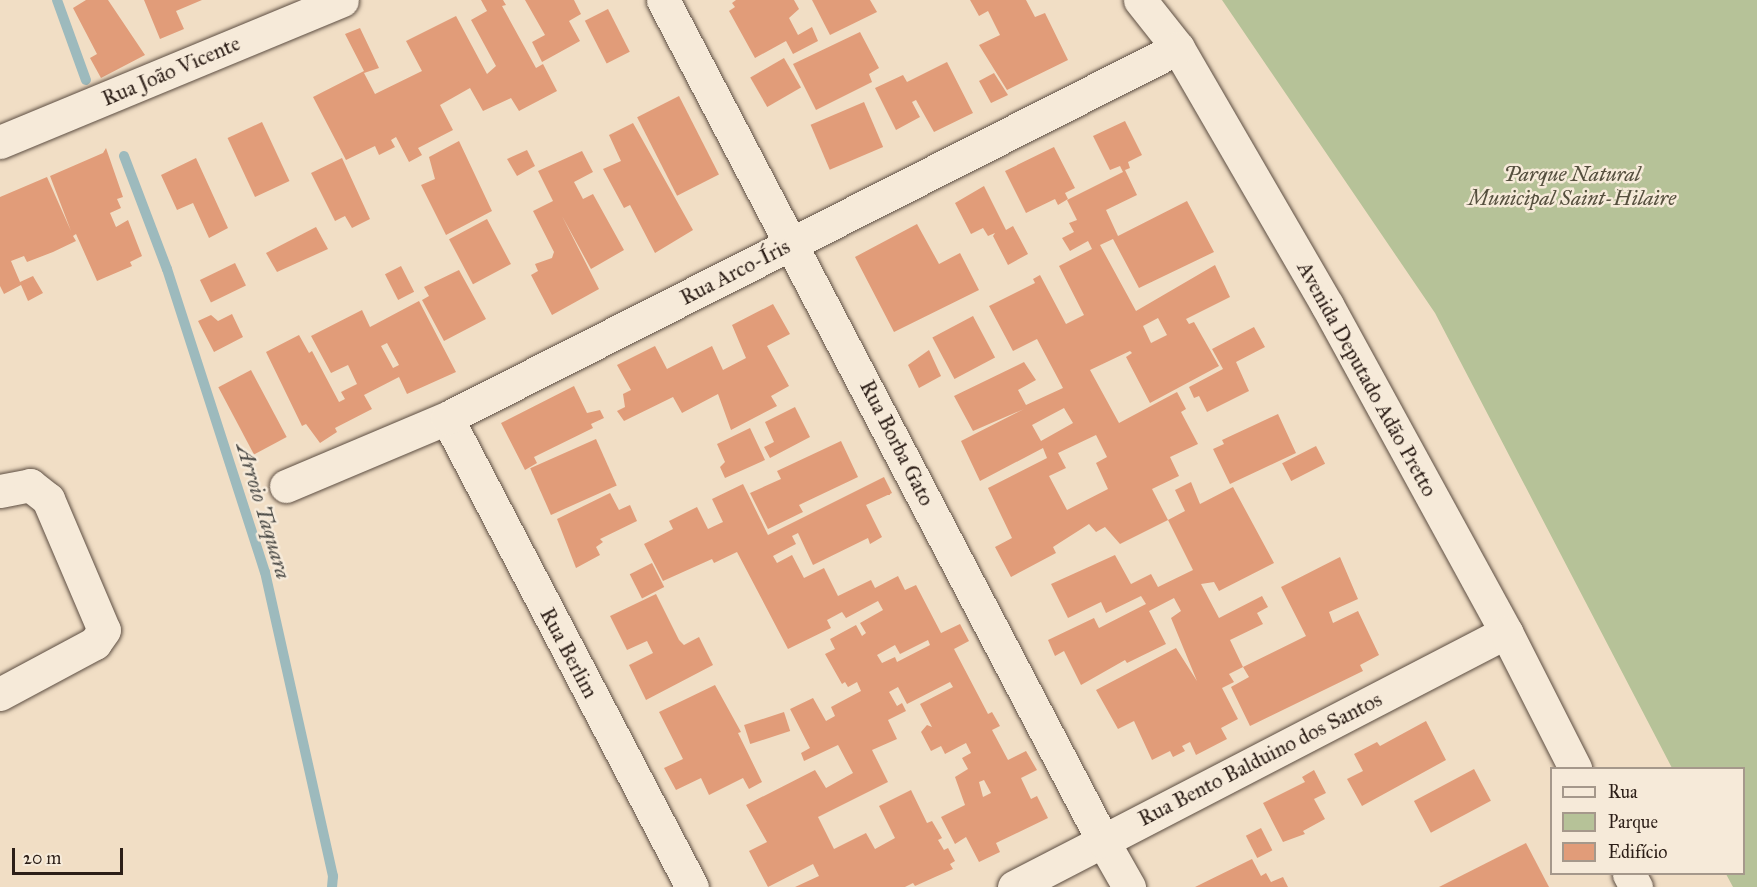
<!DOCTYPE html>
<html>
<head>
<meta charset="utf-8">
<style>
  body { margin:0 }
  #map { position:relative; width:1757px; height:887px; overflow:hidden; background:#f1dec5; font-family:"IM FELL Great Primer",serif }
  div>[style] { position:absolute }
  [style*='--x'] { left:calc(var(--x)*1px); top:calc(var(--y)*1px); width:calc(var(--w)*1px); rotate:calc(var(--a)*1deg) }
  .green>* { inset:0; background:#b6c298 }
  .stream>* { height:10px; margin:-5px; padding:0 5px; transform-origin:5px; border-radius:5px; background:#9dbabd }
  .building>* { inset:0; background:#e19c79; transform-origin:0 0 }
  .roads { filter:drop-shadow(0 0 2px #5d4e42) drop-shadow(0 0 2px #5d4e42) }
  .street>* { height:33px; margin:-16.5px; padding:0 16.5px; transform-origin:16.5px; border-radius:16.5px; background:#f6ead9 }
  .secondary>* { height:33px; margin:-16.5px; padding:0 16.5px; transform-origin:16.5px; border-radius:16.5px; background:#f6ead9 }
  span { translate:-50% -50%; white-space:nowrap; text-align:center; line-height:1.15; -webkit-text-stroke:5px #f6ead9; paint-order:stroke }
  .street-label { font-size:21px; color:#2c1e17 }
  .park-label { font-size:21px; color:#554f3e; font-style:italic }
  .water-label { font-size:22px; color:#4e4d49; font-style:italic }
  .legend { position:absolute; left:1550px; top:767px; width:195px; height:108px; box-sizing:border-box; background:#f6ead9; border:2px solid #a5988b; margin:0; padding:8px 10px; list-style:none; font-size:18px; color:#2c1e17 }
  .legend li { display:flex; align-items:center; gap:12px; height:30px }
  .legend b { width:30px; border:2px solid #a5988b }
  .scale { position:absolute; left:12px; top:848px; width:111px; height:27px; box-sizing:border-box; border:3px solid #2c1e17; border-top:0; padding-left:8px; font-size:18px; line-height:21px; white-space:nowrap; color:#2c1e17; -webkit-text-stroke:4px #f6ead9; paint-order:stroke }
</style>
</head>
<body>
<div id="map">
  <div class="green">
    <div style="clip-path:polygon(1222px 0,1757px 0,1757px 887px,1733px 887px,1726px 874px,1744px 874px,1744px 768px,1672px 768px,1435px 313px)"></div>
  </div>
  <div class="stream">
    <div style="--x:57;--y:0;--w:85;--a:70.1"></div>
    <div style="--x:124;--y:156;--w:121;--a:69.2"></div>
    <div style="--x:167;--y:269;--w:318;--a:72.1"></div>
    <div style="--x:265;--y:572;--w:312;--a:77.4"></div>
    <div style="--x:333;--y:876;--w:11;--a:95"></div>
  </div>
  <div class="building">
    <div style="clip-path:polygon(86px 0,108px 0,145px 55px,101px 78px,90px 58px,97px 54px,73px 8px)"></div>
    <div style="clip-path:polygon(144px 0,202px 0,176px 11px,184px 29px,160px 39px)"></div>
    <div style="clip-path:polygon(481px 0,503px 0,506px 5px,502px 6px,536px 68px,543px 64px,557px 91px,519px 111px,511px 98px,483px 111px,470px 88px,440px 105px,453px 130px,418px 148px,422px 155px,409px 162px,396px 137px,391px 140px,395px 147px,379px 155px,375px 146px,346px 160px,313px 97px,364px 71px,345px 34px,360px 28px,379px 68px,364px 73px,375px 94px,422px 71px,406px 41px,456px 16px,487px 74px,496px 66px,471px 20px,487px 11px)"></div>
    <div style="clip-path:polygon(525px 0,574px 0,581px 14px,569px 21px,580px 41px,542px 62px,532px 42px,545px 35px)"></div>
    <div style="clip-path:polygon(736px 0,794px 0,799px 9px,789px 18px,798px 35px,812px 27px,818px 41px,793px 54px,786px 41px,755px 58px,729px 11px,735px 7px,732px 3px)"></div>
    <div style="clip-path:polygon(812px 0,870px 0,877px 12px,830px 35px)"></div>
    <div style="clip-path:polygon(970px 0,1026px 0,1035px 17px,1045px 13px,1068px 60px,1007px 90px,979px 45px,1000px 35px,988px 11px,979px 16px)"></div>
    <div style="left:608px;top:9px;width:48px;height:26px;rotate:63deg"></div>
    <div style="clip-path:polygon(860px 32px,879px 68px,869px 74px,872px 82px,816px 110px,793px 64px)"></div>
    <div style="left:784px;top:58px;width:34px;height:39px;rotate:60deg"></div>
    <div style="clip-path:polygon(947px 62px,973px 113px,934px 132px,916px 100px,912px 102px,920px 117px,896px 130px,875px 88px,903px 75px,907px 82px)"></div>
    <div style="clip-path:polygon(994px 73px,1008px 95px,991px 103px,979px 81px)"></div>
    <div style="left:679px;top:96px;width:88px;height:47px;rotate:63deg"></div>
    <div style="left:864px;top:102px;width:49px;height:58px;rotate:67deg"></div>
    <div style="clip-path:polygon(evenodd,1125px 121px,1142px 155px,1128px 162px,1130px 168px,1125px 170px,1137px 195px,1106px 210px,1118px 236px,1187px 201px,1214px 252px,1139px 288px,1113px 239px,1100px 245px,1136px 311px,1215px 265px,1230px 297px,1186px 319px,1189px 324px,1194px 322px,1219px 366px,1150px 403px,1126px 357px,1132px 353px,1130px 351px,1090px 370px,1119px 423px,1177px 392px,1186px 409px,1181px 412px,1198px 444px,1170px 457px,1179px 476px,1152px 489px,1168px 520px,1120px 544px,1105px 527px,1096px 532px,1089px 524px,1053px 547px,1056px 553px,1011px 577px,995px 547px,1012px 538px,988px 488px,1047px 458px,1043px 448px,980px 481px,961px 441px,1024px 409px,973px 431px,954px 396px,1024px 362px,1036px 380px,1018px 390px,1026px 405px,1063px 388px,1037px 339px,1013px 351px,989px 306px,1035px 283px,1033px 279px,1040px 275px,1066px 324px,1084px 315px,1059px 266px,1092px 249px,1088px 241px,1070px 251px,1062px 238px,1074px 232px,1069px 223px,1077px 220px,1067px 200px,1123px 172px,1120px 166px,1110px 170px,1093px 136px,1125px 121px,1158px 318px,1167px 335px,1151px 343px,1143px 326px,1158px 318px,1125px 121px,1064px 408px,1073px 423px,1041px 441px,1032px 425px,1064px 408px,1125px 121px,1096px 435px,1107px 457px,1096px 463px,1108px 489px,1067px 510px,1049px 476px,1066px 468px,1058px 453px,1096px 435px)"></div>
    <div style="left:262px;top:122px;width:65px;height:38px;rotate:65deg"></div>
    <div style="clip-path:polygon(633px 123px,693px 230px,655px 253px,630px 205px,624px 208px,603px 169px,621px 161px,609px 135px)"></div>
    <div style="clip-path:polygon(459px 141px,492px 211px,446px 235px,421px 185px,435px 179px,429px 157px)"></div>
    <div style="clip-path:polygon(1054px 147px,1075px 188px,1065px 193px,1068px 199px,1058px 205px,1055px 199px,1026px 213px,1005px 171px)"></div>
    <div style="clip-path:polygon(106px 148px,123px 197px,117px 199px,121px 208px,110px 213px,116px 227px,128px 220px,142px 256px,130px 262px,132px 266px,97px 281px,76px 234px,73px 236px,76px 241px,53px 252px,27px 262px,24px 256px,11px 261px,20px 282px,33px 276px,43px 293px,28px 301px,21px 285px,4px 294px,0 286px,0 197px,47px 177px,71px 231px,50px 176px,103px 153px)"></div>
    <div style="clip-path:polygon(527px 150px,535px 166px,517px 176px,507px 159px)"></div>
    <div style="clip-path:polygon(582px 151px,593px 172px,574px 182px,583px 199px,593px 194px,624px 250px,591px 269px,562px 216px,599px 289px,552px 315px,531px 275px,538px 271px,535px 264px,552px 258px,554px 252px,533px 211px,553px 201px,538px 171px)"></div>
    <div style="clip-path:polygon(196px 158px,228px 228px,209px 238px,193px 203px,177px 210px,161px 175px)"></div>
    <div style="clip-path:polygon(342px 158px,370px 219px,352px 228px,345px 216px,335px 221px,311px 173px)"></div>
    <div style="clip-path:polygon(984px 186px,1006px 230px,1013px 226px,1028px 254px,1008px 265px,993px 236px,995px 233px,988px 236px,983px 228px,971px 234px,955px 203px)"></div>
    <div style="left:487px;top:219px;width:51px;height:43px;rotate:62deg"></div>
    <div style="clip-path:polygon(917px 224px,939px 264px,960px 253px,979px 290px,894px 332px,855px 257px)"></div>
    <div style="clip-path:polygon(316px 227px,328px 249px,277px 272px,266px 253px)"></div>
    <div style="left:235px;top:263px;width:25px;height:39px;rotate:64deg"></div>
    <div style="left:401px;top:266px;width:29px;height:18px;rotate:63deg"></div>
    <div style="clip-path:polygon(459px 270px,486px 319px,444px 341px,422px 300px,429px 296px,424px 287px)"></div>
    <div style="clip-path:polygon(evenodd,419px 301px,456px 372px,407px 394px,399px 377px,364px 395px,372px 409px,335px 428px,337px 432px,320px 443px,306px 424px,302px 426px,266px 352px,299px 335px,309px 353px,312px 351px,339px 402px,345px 399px,341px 392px,357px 384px,348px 365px,331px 373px,311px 336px,362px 310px,370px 327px,419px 301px,387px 343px,399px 365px,393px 368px,381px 346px,387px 343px)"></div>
    <div style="clip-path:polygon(773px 304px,790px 334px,767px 346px,789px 386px,771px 396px,777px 406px,731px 430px,718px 394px,682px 413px,673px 397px,624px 421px,617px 411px,625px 407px,623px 394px,631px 390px,617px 365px,655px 346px,667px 369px,712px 346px,723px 370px,746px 358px,732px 325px)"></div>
    <div style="clip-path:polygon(232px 314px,243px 337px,214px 352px,198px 321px,211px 315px,218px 321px)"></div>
    <div style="left:973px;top:316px;width:47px;height:46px;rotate:62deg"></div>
    <div style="clip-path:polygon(1254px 327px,1265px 347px,1236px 362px,1249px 391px,1207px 412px,1199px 396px,1194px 398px,1189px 387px,1223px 369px,1212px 349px)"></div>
    <div style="clip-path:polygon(929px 350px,941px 376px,919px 388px,908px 365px)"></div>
    <div style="left:251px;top:370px;width:76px;height:37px;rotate:62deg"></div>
    <div style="clip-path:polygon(574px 386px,587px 413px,600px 410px,604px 418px,591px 424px,593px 428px,534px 457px,537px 463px,525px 470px,501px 423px)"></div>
    <div style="clip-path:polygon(795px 407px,810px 437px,770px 458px,764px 447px,774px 442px,765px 422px)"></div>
    <div style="clip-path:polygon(1278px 414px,1296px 453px,1230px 484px,1213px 449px,1224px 444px,1222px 440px)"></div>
    <div style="clip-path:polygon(750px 428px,765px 460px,725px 478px,720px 467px,725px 462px,717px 444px)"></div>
    <div style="left:596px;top:439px;width:51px;height:72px;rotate:66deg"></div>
    <div style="clip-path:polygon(841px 441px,858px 477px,799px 505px,803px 512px,768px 529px,750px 493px,781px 479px,777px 471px)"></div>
    <div style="left:1316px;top:446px;width:20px;height:38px;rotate:63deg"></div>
    <div style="clip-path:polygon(evenodd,884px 477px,892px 493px,866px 505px,882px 537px,870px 544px,868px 538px,813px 565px,798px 533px,792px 536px,796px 544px,773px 556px,777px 563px,792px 555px,804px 578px,824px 568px,838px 596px,871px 580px,875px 588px,898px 576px,905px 590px,916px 585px,941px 633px,960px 624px,969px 641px,954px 649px,988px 714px,992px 712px,1000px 726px,992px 730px,1008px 760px,1026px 751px,1037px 770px,1021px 778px,1031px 799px,1037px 796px,1048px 818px,996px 843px,1000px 852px,979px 862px,966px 837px,955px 844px,941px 817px,965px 805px,955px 777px,968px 769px,962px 758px,971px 753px,966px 743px,945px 754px,941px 746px,931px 751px,921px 732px,927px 725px,932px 727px,920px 704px,953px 687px,950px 682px,907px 704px,898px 687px,889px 692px,897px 706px,902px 703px,906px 711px,888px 720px,897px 739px,872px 750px,888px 782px,818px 817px,834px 849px,866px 833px,875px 849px,895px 838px,879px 806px,911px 790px,927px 823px,932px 821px,942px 838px,938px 840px,944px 850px,948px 848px,955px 861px,950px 864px,953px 869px,915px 886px,913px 883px,905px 887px,795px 887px,819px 876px,813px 864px,768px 887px,749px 851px,767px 842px,746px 805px,815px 770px,826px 788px,853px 773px,838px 745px,804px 761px,801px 753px,810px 748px,790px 709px,813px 698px,826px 721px,835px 716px,831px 707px,861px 691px,857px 682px,848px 687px,845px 682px,842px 684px,825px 654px,835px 649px,830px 639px,856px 625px,862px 636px,866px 633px,860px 623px,883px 610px,878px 601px,846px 618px,842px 612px,827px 620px,831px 628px,788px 649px,737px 552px,714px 563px,712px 559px,663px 581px,644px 544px,673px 529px,669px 521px,697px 507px,708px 529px,723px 522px,712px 499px,743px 484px,768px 535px,884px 477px,928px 640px,930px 645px,897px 662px,895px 657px,882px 663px,877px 655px,895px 645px,900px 654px,928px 640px,884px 477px,984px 780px,991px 793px,983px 797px,979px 782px,984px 780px)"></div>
    <div style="clip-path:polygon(1191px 482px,1200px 504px,1233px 487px,1274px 563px,1219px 591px,1214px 582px,1201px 584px,1219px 618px,1262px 596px,1268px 607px,1257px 613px,1263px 624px,1230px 640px,1243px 667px,1306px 636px,1281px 587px,1340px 557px,1358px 599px,1329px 612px,1333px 623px,1358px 611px,1379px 655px,1360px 665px,1363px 671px,1250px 726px,1231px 687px,1249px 677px,1243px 667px,1229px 674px,1234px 682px,1222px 688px,1238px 719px,1221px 728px,1227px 739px,1196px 755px,1190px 742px,1182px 746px,1185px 751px,1173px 757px,1170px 751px,1152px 760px,1134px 721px,1118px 729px,1096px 690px,1176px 648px,1197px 681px,1171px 618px,1181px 611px,1174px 598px,1149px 611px,1166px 644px,1127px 663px,1125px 660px,1081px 685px,1064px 651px,1055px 656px,1048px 640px,1094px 618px,1099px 628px,1146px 604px,1141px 596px,1106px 613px,1101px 602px,1068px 618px,1051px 584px,1115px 555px,1131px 584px,1151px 574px,1158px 587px,1193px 570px,1168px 520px,1185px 511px,1175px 490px)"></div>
    <div style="clip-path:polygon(610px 493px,619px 510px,630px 505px,637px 521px,600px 539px,603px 542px,596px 547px,600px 555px,576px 568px,557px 519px)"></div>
    <div style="left:652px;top:563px;width:27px;height:25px;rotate:63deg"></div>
    <div style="clip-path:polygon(656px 594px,679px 640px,684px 645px,699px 637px,713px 665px,646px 700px,629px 665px,653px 653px,647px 641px,627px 650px,610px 616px)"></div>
    <div style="clip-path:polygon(715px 685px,741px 732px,738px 733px,762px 782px,749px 789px,743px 778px,709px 795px,701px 778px,676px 790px,664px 768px,683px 759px,659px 712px)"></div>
    <div style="left:784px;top:712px;width:20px;height:42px;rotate:72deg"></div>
    <div style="clip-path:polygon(1426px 721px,1446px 760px,1362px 806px,1347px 779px,1363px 771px,1354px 754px,1377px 742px,1380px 746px)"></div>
    <div style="left:1474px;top:769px;width:36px;height:68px;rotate:62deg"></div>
    <div style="clip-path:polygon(1314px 770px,1326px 793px,1314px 799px,1325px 819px,1303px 831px,1305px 834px,1283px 842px,1263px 803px,1305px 782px,1302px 777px)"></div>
    <div style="left:1261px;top:828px;width:25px;height:17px;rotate:63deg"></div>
    <div style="clip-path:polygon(1526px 843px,1549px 887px,1439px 887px)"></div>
    <div style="clip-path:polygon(1252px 859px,1261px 876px,1266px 873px,1271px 882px,1283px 877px,1288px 887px,1195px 887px)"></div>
  </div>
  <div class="roads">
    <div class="street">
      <div style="--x:1140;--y:0;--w:61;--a:51.6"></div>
      <div style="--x:1178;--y:48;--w:297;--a:59.9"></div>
      <div style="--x:1327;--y:305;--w:373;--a:61.3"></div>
      <div style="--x:0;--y:142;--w:370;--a:-22.5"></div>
      <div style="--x:447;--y:418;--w:529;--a:62.42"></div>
      <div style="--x:286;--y:486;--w:175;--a:-22.9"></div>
      <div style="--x:447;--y:418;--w:819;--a:-26.85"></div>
      <div style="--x:0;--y:491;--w:31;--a:-11"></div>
      <div style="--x:30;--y:485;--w:23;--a:38"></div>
      <div style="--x:48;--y:499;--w:142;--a:66.9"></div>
      <div style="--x:104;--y:630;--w:16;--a:125"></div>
      <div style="--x:95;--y:643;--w:108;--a:151.8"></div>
      <div style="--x:1014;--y:887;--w:100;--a:-27.3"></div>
      <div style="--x:1103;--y:841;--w:53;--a:60.5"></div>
    </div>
    <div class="secondary">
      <div style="--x:663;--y:0;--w:949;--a:62.38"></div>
      <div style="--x:1103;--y:841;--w:454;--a:-27.4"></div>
      <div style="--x:1506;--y:632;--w:153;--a:63.1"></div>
      <div style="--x:1629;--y:874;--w:15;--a:62"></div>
    </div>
  </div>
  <div class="street-label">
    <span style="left:171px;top:71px;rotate:-23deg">Rua João Vicente</span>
    <span style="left:735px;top:272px;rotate:-27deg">Rua Arco-Íris</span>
    <span style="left:1367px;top:379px;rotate:61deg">Avenida Deputado Adão Pretto</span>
    <span style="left:897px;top:443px;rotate:63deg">Rua Borba Gato</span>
    <span style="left:569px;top:653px;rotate:62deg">Rua Berlim</span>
    <span style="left:1260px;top:759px;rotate:-27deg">Rua Bento Balduino dos Santos</span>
  </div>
  <div class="park-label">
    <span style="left:1572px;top:186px">Parque Natural<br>Municipal Saint-Hilaire</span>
  </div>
  <div class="water-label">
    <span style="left:264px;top:511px;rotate:73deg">Arroio Taquara</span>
  </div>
  <ul class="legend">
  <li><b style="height:8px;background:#f6ead9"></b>Rua</li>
  <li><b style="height:16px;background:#b6c298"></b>Parque</li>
  <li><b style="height:16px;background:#e19c79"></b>Edifício</li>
  </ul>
  <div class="scale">20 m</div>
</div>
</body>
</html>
